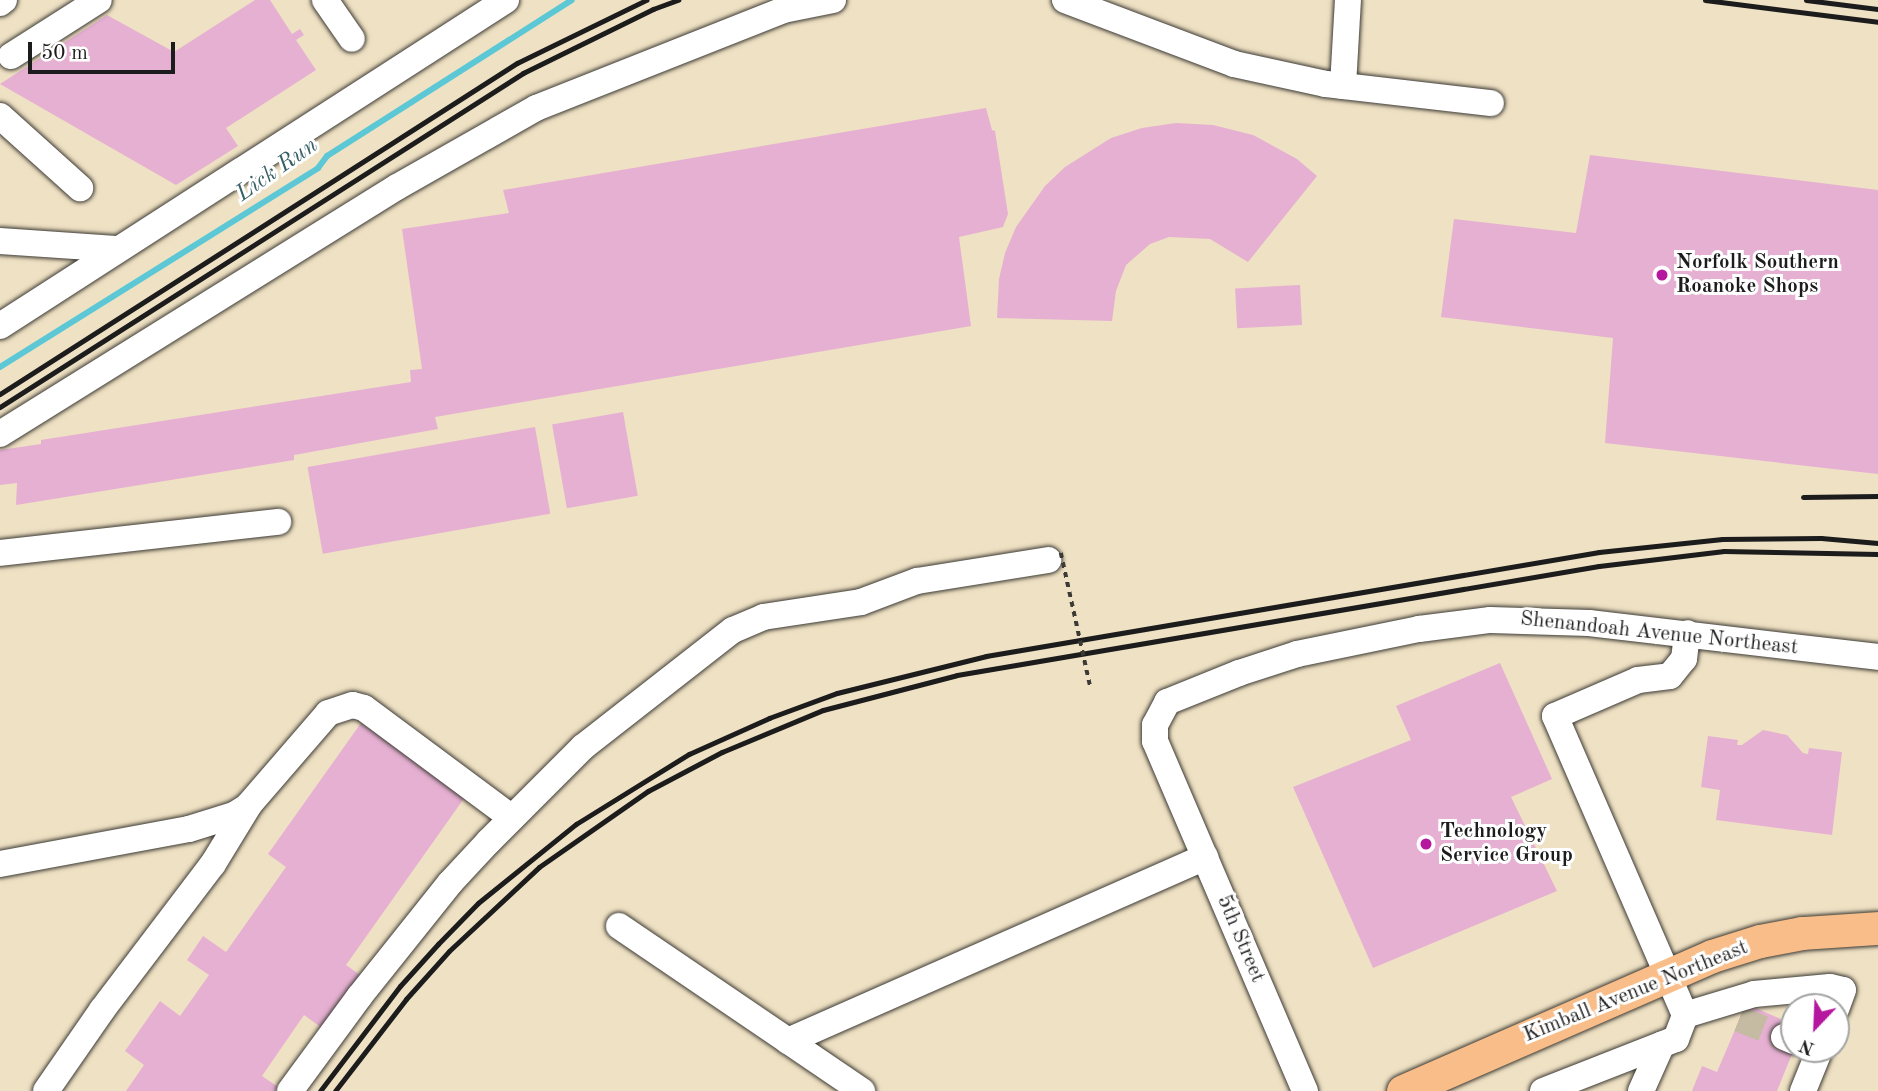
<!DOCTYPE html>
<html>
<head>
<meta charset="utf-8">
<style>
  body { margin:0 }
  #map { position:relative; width:1878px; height:1091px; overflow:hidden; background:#efe1c3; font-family:"Old Standard TT",serif }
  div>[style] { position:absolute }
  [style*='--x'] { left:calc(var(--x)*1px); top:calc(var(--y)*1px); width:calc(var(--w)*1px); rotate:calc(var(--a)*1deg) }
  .stream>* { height:6px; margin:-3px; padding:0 3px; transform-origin:3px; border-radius:3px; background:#5cc7d5 }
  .building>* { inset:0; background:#e6b0d2; transform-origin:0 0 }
  .minor-tunnel>* { height:26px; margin-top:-13px; transform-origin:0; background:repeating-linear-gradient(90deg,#c5baa2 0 26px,transparent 0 39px) }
  .roads { filter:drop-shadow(0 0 2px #3c3a35) drop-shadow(0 0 2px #3c3a35) }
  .minor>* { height:26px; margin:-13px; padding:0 13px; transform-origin:13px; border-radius:13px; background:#fff }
  .major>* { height:33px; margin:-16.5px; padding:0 16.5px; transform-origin:16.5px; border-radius:16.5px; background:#f8bd88 }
  .rail>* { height:5px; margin:-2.5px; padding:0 2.5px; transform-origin:2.5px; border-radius:2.5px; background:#1c1c1c }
  .path-bridge>* { height:3.5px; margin-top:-1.75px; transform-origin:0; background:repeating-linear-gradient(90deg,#3c3a35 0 5px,transparent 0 10px) }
  .dots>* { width:19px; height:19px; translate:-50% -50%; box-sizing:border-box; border:4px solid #fff; border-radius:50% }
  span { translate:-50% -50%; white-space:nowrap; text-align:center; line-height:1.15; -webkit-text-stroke:6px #fff; paint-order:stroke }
  .poi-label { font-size:21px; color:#1c1c1c; font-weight:700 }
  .left { translate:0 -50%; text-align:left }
  .street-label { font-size:21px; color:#1c1c1c }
  .water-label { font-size:23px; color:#366066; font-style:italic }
  .north { position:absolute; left:1780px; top:993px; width:70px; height:70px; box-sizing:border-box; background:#fff; border:2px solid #a4a4a4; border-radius:50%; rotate:203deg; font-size:19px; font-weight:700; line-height:28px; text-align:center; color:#1c1c1c }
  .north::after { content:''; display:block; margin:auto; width:24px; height:32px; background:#b5179e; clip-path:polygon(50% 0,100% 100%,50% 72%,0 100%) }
  .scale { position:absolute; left:28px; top:42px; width:147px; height:32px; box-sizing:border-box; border:4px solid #1c1c1c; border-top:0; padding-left:9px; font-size:21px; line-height:24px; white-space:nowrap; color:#1c1c1c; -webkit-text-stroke:5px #fff; paint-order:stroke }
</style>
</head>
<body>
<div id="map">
  <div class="stream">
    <div style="--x:0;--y:367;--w:375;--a:-32"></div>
    <div style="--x:318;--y:168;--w:15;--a:-53"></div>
    <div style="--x:327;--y:156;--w:290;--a:-32.5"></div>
  </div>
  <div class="building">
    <div style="clip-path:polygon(255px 0,270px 0,292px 34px,300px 29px,304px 35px,296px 40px,316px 70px,226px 128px,238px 146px,176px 185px,0 84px,107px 15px,174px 52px)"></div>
    <div style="clip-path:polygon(986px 108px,992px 130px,995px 131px,1008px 214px,1003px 227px,959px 237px,971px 326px,435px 417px,438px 429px,294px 455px,294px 460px,16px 505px,17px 483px,0 485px,0 450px,41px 444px,41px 440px,411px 382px,410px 370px,422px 369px,402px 229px,509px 213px,503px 190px)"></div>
    <div style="clip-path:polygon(1176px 123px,1213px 125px,1253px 135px,1297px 159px,1317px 176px,1248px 262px,1210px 239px,1169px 237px,1150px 244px,1126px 265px,1116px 291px,1112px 321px,997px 318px,999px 279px,1005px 253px,1016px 227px,1045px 186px,1065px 167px,1111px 138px,1142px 128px)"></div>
    <div style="clip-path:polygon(1590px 155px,1878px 190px,1878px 474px,1605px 443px,1613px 338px,1441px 317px,1454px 219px,1576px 233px)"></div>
    <div style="left:1300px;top:285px;width:40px;height:65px;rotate:87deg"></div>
    <div style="left:623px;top:412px;width:85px;height:72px;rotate:80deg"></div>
    <div style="left:535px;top:427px;width:88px;height:231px;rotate:80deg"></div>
    <div style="clip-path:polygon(1500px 663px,1552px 779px,1511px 797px,1557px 891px,1373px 968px,1293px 787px,1411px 740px,1396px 706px)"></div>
    <div style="clip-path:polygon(361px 723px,465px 797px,346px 965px,360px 975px,322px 1028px,304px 1015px,262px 1076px,278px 1087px,275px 1091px,126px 1091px,144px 1065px,125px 1051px,160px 1001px,180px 1016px,209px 975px,187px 960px,203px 936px,226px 952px,286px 867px,268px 854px)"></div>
    <div style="clip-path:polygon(1763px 730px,1787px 735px,1803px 753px,1808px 754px,1809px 748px,1842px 752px,1832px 835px,1716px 820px,1720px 790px,1701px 787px,1708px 736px,1738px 740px,1737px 745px,1742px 745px)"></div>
    <div style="clip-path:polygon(1746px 1004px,1790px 1023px,1781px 1044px,1794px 1049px,1777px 1091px,1692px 1091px,1702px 1066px,1717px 1072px)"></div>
  </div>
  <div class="minor-tunnel">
    <div style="--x:1739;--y:1019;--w:48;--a:21.8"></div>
  </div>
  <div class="roads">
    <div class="minor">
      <div style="--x:325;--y:0;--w:47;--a:55.3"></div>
      <div style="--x:1065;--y:0;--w:181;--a:20.7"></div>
      <div style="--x:1234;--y:64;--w:94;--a:12.3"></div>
      <div style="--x:1326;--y:84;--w:166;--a:6.6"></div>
      <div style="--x:0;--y:3;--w:5;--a:-37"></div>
      <div style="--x:11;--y:56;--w:104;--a:-32.5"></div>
      <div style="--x:1343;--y:86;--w:86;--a:-86.7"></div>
      <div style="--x:0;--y:116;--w:108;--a:42"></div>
      <div style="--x:0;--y:241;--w:116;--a:3.9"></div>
      <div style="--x:0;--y:326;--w:602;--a:-32.79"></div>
      <div style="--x:0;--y:434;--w:468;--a:-31.9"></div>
      <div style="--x:397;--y:187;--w:160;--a:-29.6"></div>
      <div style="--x:536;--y:108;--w:266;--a:-21.6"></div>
      <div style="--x:783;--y:10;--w:51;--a:-11.3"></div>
      <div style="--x:0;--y:553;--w:280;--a:-6.4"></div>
      <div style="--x:0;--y:864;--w:192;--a:-10.5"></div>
      <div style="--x:189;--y:829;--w:47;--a:-17.3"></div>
      <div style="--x:234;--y:815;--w:15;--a:-32"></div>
      <div style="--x:247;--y:807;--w:124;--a:-49.2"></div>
      <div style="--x:328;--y:713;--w:26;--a:-18"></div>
      <div style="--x:353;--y:705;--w:11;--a:15"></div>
      <div style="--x:364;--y:708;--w:184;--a:36.6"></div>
      <div style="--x:619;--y:926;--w:294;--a:34.2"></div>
      <div style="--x:1685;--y:1015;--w:72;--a:-16.9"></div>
      <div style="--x:1754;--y:994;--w:76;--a:-5.3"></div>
      <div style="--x:1830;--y:987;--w:13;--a:13"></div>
      <div style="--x:1843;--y:990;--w:20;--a:110"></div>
      <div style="--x:1784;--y:1037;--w:11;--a:22"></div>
      <div style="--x:788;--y:1041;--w:456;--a:-23.8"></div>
      <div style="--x:46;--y:1091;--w:98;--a:-55.3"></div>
      <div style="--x:102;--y:1010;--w:183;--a:-52.8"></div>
      <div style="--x:213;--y:864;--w:69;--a:-58.6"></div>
      <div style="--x:290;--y:1091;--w:117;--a:-53.7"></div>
      <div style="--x:359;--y:997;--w:146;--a:-51.4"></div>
      <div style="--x:450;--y:883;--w:57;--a:-47.1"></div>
      <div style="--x:489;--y:841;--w:133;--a:-45"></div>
      <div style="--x:583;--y:747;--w:190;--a:-38"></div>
      <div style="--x:733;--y:630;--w:33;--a:-23"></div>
      <div style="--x:763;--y:617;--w:99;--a:-8.7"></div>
      <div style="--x:861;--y:602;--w:60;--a:-20.6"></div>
      <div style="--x:917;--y:581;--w:133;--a:-9.1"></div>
      <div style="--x:1305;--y:1091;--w:381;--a:-113.2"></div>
      <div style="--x:1155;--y:741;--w:16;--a:-90"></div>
      <div style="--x:1155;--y:725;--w:26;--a:-62"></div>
      <div style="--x:1167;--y:702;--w:78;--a:-21.9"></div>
      <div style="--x:1239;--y:673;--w:61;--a:-18.1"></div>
      <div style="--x:1297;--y:654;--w:125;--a:-11.6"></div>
      <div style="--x:1419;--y:629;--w:72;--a:-7.2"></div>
      <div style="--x:1490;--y:620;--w:99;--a:1.7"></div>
      <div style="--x:1589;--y:623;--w:291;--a:6.7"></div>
      <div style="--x:1543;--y:1091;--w:143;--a:-21.4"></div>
      <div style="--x:1676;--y:1039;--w:26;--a:-69"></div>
      <div style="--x:1685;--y:1015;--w:326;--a:-113.5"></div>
      <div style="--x:1555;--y:716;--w:90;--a:-23.4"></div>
      <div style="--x:1638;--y:680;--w:32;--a:-7"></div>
      <div style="--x:1670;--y:676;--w:22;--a:-51"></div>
      <div style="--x:1684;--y:659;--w:26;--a:-83"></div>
      <div style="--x:1641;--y:1091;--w:51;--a:-65.9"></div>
      <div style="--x:1803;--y:1091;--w:45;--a:-68"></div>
    </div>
    <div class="major">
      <div style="--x:1403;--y:1091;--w:337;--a:-23.6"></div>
      <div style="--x:1712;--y:956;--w:50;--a:-17.4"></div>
      <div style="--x:1760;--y:941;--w:43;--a:-10.8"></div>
      <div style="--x:1802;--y:933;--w:76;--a:-3.8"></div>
    </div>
  </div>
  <div class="rail">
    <div style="--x:1705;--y:0;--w:174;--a:7.2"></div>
    <div style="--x:1806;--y:0;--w:73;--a:7.1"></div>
    <div style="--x:0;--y:394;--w:614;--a:-32.63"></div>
    <div style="--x:517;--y:63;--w:144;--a:-26"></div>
    <div style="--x:0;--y:407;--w:621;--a:-32.56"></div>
    <div style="--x:523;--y:73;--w:145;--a:-26.2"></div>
    <div style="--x:653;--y:9;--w:27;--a:-20"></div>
    <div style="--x:1803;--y:497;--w:75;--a:-0.8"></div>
    <div style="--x:320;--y:1091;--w:132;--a:-52.7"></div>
    <div style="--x:400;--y:986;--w:57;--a:-47.9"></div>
    <div style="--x:438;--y:944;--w:57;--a:-45.7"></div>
    <div style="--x:478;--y:903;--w:126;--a:-38.9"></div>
    <div style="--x:576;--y:824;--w:133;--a:-31.8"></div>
    <div style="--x:689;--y:754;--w:88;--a:-24.2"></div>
    <div style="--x:769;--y:718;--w:72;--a:-20.2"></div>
    <div style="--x:837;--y:693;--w:154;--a:-13.9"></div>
    <div style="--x:986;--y:656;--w:622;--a:-9.63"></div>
    <div style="--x:1599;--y:552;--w:124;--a:-6"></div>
    <div style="--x:1722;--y:539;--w:99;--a:-0.6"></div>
    <div style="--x:1821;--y:538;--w:57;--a:5"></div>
    <div style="--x:335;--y:1091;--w:116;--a:-52.3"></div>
    <div style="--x:406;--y:999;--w:64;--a:-48.1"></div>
    <div style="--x:449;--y:951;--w:123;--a:-43"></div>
    <div style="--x:539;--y:867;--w:133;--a:-34.9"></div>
    <div style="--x:648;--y:791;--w:84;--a:-27.8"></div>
    <div style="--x:722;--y:752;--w:109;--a:-22.6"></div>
    <div style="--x:823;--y:710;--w:138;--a:-14.6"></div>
    <div style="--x:957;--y:675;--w:651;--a:-9.64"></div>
    <div style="--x:1599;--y:566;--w:126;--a:-6.8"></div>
    <div style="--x:1724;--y:551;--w:154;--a:1.1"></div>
  </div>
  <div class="path-bridge">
    <div style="--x:1061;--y:553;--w:139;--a:77.6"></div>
  </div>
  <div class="dots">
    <div style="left:1662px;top:275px;background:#b5179e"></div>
    <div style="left:1426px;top:844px;background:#b5179e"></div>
  </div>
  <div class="poi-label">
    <span class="left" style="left:1676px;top:275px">Norfolk Southern<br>Roanoke Shops</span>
    <span class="left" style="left:1440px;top:844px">Technology<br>Service Group</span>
  </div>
  <div class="street-label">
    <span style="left:1659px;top:634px;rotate:6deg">Shenandoah Avenue Northeast</span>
    <span style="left:1240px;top:939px;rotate:67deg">5th Street</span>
    <span style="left:1636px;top:992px;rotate:-22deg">Kimball Avenue Northeast</span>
  </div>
  <div class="water-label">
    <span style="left:277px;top:170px;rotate:-35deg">Lick Run</span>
  </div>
  <div class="north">N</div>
  <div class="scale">50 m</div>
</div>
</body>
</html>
